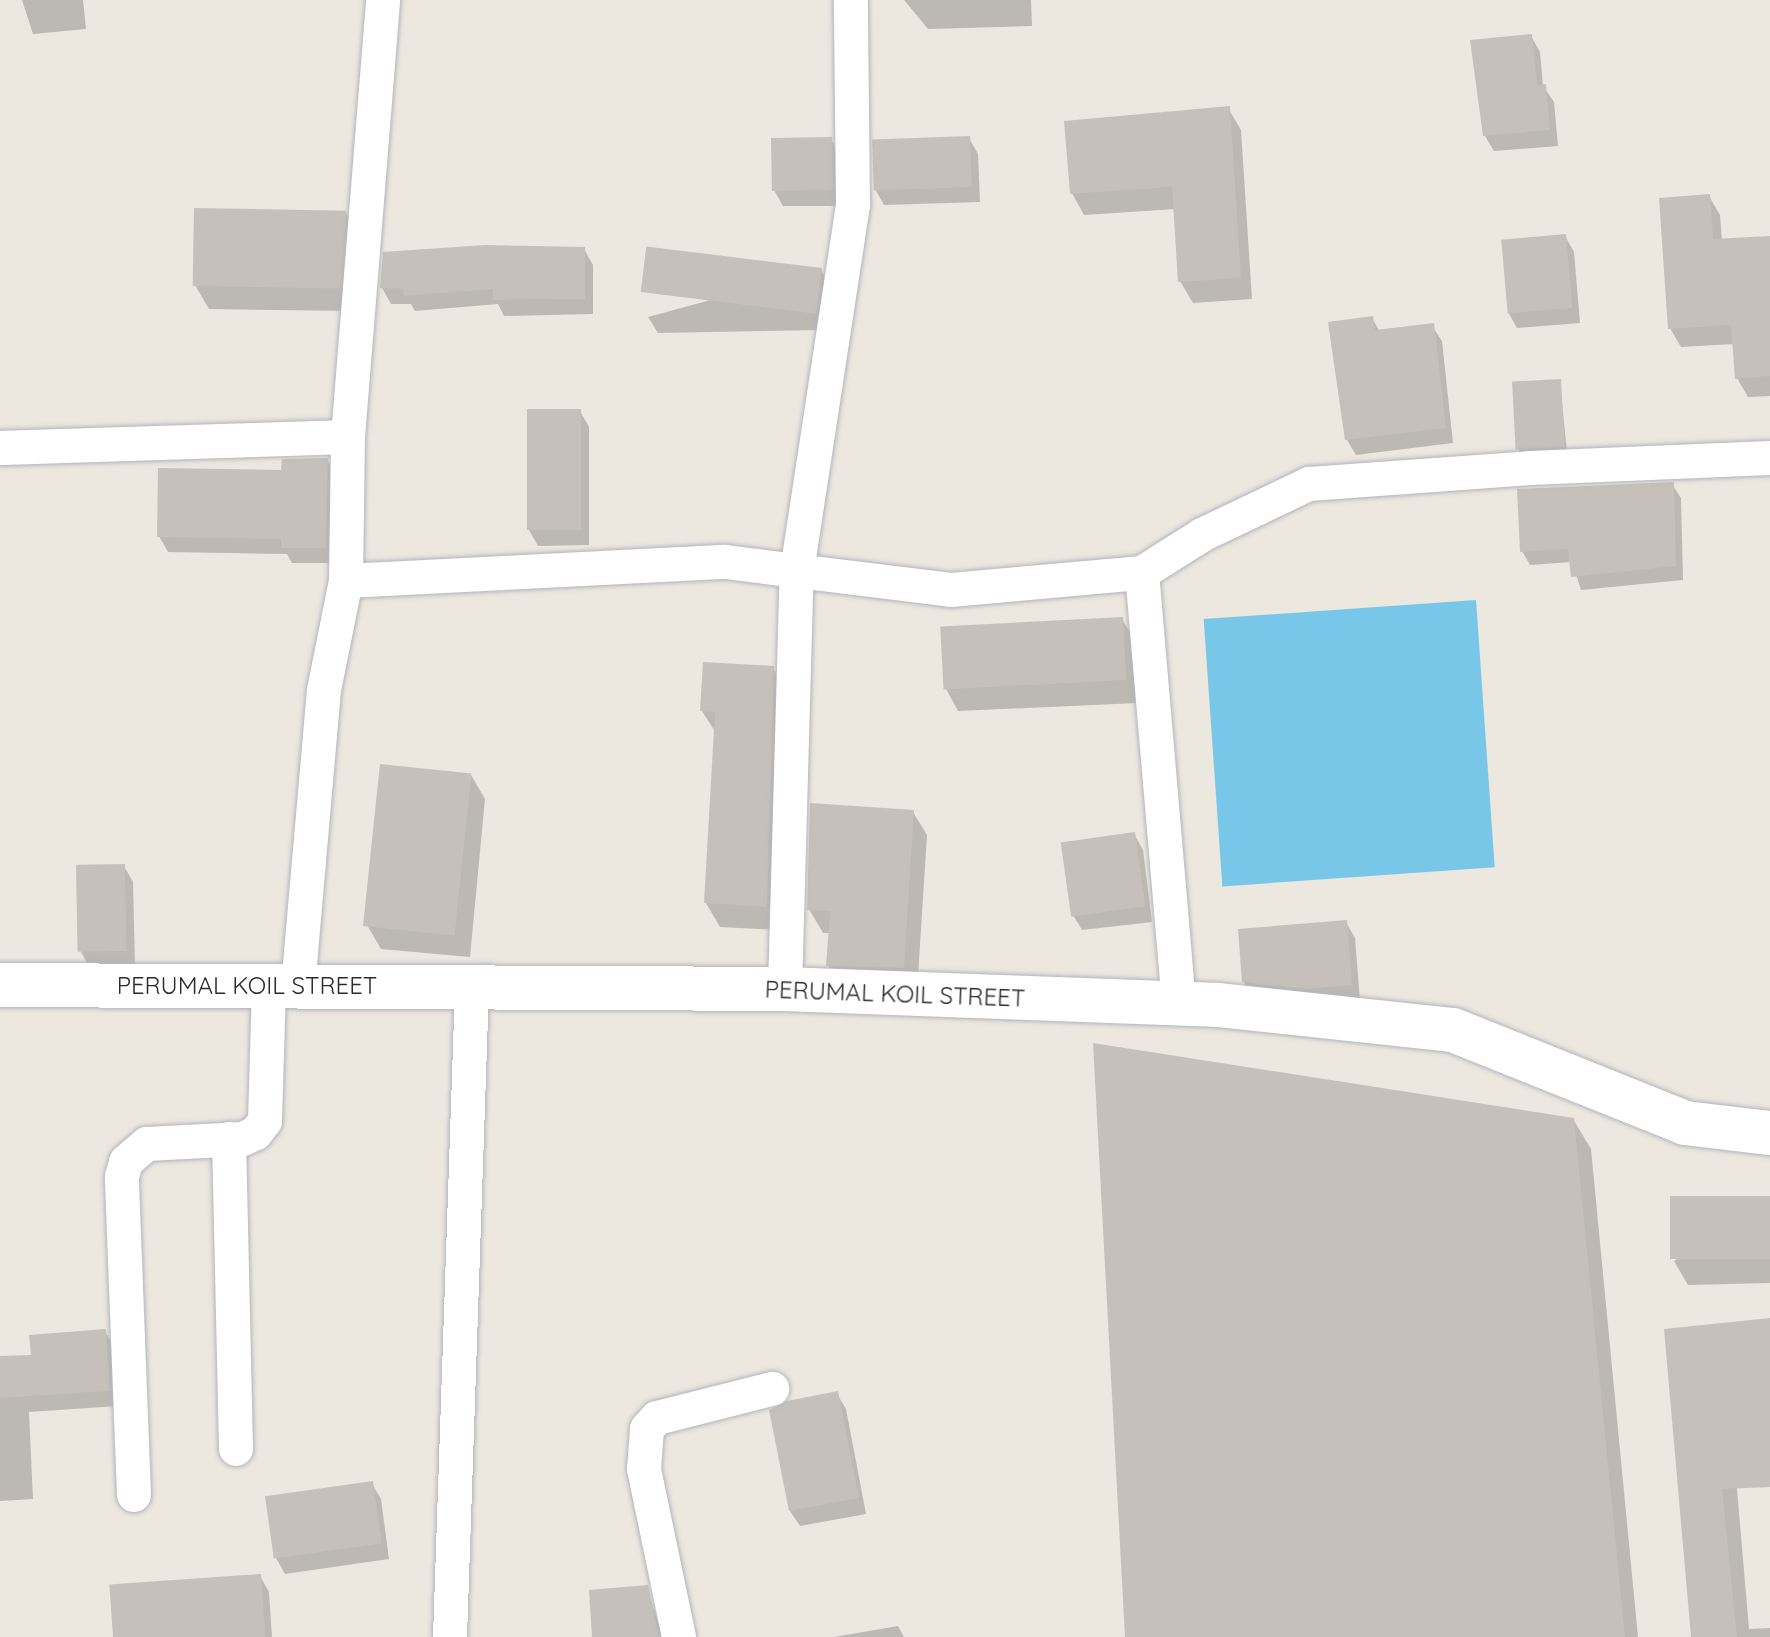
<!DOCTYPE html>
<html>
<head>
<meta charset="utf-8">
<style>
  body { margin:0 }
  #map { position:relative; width:1770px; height:1637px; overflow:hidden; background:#ece7df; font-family:Quicksand,sans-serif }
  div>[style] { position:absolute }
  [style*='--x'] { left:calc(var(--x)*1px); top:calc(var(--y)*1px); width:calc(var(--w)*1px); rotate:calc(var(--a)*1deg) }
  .water>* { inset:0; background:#78c7e8; transform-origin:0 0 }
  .shadow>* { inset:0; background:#0003 }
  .building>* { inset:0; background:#c5c1ba; transform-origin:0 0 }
  .roads { filter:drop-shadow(0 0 2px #b2b4be) drop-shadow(0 0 2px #b2b4be) }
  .minor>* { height:34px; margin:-17px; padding:0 17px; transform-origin:17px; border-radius:17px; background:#fff }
  .tertiary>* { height:44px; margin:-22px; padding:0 22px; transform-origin:22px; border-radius:22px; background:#fff }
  span { translate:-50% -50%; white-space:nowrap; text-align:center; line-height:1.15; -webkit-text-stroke:6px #fff; paint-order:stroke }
  .street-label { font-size:24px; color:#2b2b2b }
</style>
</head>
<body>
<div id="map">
  <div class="water">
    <div style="left:1476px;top:600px;width:268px;height:273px;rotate:86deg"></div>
  </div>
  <div class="shadow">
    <div style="clip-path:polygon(22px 0,83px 0,86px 29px,33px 34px)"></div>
    <div style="clip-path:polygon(904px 0,1031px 0,1032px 26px,928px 29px)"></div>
    <div style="clip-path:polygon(1531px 36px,1540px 52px,1543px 86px,1554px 102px,1558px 146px,1494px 151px,1485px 136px)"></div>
    <div style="clip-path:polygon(1228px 108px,1241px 130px,1252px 299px,1193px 303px,1180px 281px,1175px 209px,1084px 215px,1072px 193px)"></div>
    <div style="clip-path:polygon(969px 138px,978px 154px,980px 202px,884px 205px,875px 189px)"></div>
    <div style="clip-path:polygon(831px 139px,840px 155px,841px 206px,783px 206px,774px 190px)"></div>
    <div style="clip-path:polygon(1709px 196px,1720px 215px,1722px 241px,1770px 238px,1770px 396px,1748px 397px,1737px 378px,1734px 344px,1681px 347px,1670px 328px)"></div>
    <div style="clip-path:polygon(345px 212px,359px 235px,353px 311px,209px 309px,195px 285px)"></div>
    <div style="clip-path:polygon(1565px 236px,1574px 252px,1580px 323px,1517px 328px,1508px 312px)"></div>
    <div style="clip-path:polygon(584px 249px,593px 265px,593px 314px,504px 316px,498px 304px,415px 311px,411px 304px,391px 304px,382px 288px)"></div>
    <div style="clip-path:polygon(821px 270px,830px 286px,824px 330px,658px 333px,648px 317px)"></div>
    <div style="clip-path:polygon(1372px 318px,1380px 332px,1432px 326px,1442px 341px,1453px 443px,1356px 455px,1347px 440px)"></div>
    <div style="clip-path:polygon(1560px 381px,1567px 453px,1522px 456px,1518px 448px)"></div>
    <div style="clip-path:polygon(580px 411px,589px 427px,589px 545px,538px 546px,529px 530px)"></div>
    <div style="clip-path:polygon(327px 460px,336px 475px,334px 563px,292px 563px,287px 554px,168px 552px,159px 536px,283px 472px)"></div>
    <div style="clip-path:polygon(1672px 484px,1681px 498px,1683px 580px,1581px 590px,1572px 562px,1530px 565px,1522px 551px)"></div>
    <div style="clip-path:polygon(1122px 619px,1136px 642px,1138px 703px,958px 711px,945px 687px)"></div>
    <div style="clip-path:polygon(773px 668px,787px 692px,780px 930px,720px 927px,706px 903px,716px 733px,702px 711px)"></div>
    <div style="clip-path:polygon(471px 775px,485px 799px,470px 957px,381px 949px,367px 925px)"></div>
    <div style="clip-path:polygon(913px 812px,927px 835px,917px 992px,842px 989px,828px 965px,830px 933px,823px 933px,809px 909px)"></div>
    <div style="clip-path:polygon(1134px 834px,1143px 850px,1152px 922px,1082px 930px,1073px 915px)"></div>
    <div style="clip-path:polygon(124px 866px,133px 882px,135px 967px,90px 968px,81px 952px)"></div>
    <div style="clip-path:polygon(1346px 922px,1355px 938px,1360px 1001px,1253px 998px,1244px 982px)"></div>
    <div style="clip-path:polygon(1573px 1119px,1591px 1149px,1638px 1637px,1127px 1637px)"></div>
    <div style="clip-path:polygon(1770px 1198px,1770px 1283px,1688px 1285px,1674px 1261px)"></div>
    <div style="clip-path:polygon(1770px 1321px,1770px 1439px,1733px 1442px,1749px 1629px,1770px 1628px,1770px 1637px,1692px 1637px,1667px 1330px)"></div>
    <div style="clip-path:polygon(105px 1331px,114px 1347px,118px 1406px,29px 1412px,33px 1499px,0 1501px,0 1358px,33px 1357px)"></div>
    <div style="clip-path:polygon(837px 1394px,846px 1409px,866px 1514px,800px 1526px,790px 1511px)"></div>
    <div style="clip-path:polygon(372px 1484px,381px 1499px,389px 1559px,285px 1574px,276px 1558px)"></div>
    <div style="clip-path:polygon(260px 1576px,269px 1592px,272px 1637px,114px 1637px)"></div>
    <div style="clip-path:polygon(647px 1588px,663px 1637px,594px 1637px)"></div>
    <div style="clip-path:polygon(898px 1626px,904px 1637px,834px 1637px)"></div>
  </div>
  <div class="building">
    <div style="clip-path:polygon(1532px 34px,1537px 85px,1546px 84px,1550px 130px,1483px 136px,1470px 40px)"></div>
    <div style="clip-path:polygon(1230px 106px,1241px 278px,1178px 282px,1172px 187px,1070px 194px,1064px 121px)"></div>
    <div style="left:970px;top:136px;width:51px;height:98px;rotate:88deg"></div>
    <div style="left:832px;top:137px;width:53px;height:61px;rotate:89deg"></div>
    <div style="clip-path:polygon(1710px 194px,1713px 239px,1770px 236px,1770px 376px,1735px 379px,1731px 325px,1668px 329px,1659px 198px)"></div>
    <div style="left:194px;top:208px;width:152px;height:78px;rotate:1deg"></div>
    <div style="left:1566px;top:234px;width:74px;height:65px;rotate:85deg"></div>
    <div style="clip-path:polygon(485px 245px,585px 247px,585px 299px,493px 300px,493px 289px,404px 296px,403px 289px,380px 288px,383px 252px)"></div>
    <div style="left:822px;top:268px;width:46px;height:177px;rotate:97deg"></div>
    <div style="clip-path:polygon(1373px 316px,1375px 330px,1434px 323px,1446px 428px,1345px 440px,1328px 322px)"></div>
    <div style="left:1561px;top:379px;width:68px;height:49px;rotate:87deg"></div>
    <div style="left:527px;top:409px;width:54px;height:121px"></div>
    <div style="clip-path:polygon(328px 458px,326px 548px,281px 548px,281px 539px,157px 537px,158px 468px,281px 470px,282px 459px)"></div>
    <div style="clip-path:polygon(1674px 482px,1676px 566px,1571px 577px,1568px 549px,1520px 552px,1517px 489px)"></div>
    <div style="left:1123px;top:617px;width:63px;height:183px;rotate:87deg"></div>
    <div style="clip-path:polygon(703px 662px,774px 666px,767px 907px,704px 903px,715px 712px,700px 711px)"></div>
    <div style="left:380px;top:764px;width:92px;height:163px;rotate:6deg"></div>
    <div style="clip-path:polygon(810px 803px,914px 810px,904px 968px,826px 966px,830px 911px,807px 910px)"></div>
    <div style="left:1135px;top:832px;width:75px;height:75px;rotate:82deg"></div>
    <div style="left:125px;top:864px;width:87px;height:49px;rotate:89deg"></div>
    <div style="clip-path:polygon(1347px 920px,1352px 985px,1304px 989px,1242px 982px,1238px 929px)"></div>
    <div style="clip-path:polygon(1093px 1043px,1574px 1118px,1625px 1637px,1125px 1637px)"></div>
    <div style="left:1770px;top:1196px;width:63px;height:100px;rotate:90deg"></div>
    <div style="clip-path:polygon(1770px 1318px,1770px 1487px,1722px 1489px,1737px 1637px,1691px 1637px,1664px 1329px)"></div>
    <div style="clip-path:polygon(106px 1329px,110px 1391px,0 1398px,0 1356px,31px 1355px,29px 1335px)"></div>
    <div style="clip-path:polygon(838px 1391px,859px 1498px,789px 1511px,769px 1410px,787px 1401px)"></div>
    <div style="left:373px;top:1481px;width:63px;height:109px;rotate:82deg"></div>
    <div style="left:261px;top:1574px;width:63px;height:152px;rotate:86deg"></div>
    <div style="clip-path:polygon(648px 1585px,659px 1637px,592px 1637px,589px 1590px)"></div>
  </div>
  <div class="roads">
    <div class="minor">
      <div style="--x:0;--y:448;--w:348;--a:-1.8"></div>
      <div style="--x:348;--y:437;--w:438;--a:-85.4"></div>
      <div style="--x:346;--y:581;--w:144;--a:-89.2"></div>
      <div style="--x:298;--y:987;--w:298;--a:-85"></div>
      <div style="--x:324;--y:690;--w:111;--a:-78.6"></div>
      <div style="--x:346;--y:581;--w:380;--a:-2.9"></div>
      <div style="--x:726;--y:562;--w:72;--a:7.2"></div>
      <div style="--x:797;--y:571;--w:370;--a:-81.3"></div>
      <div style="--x:853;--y:205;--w:205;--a:-90.6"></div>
      <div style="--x:785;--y:989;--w:418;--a:-88.4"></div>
      <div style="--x:797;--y:571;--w:155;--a:7"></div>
      <div style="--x:951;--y:590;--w:192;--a:-5.1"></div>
      <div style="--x:1179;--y:1004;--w:433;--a:-94.9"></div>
      <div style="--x:1142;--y:573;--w:71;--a:-32.3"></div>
      <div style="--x:1202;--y:535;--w:119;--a:-25.5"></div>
      <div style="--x:1309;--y:484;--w:222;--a:-4.1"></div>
      <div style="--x:1530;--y:468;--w:240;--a:-2.4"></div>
      <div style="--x:229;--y:1139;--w:310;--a:88.7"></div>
      <div style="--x:134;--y:1495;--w:318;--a:-92.2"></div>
      <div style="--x:122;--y:1177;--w:16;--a:-75"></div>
      <div style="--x:126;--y:1162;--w:28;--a:-41"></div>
      <div style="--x:147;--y:1144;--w:96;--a:-3"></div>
      <div style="--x:243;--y:1139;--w:14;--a:-25"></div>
      <div style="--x:256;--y:1133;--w:15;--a:-53"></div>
      <div style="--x:265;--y:1121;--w:135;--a:-88.3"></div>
      <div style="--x:450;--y:1637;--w:649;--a:-88.06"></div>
      <div style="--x:679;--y:1637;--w:172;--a:-101.8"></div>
      <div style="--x:644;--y:1469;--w:40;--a:-85.7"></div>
      <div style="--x:647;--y:1429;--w:15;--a:-48"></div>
      <div style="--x:657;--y:1418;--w:119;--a:-14.2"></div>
    </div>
    <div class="tertiary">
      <div style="--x:0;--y:985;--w:785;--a:0.29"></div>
      <div style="--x:785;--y:989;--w:433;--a:2.1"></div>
      <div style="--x:1218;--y:1005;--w:236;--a:6.1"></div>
      <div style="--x:1453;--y:1030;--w:250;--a:21.8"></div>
      <div style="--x:1685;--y:1123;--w:86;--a:6.7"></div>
    </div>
  </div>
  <div class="street-label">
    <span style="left:247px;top:986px">PERUMAL KOIL STREET</span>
    <span style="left:895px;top:994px;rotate:2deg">PERUMAL KOIL STREET</span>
  </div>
</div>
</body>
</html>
